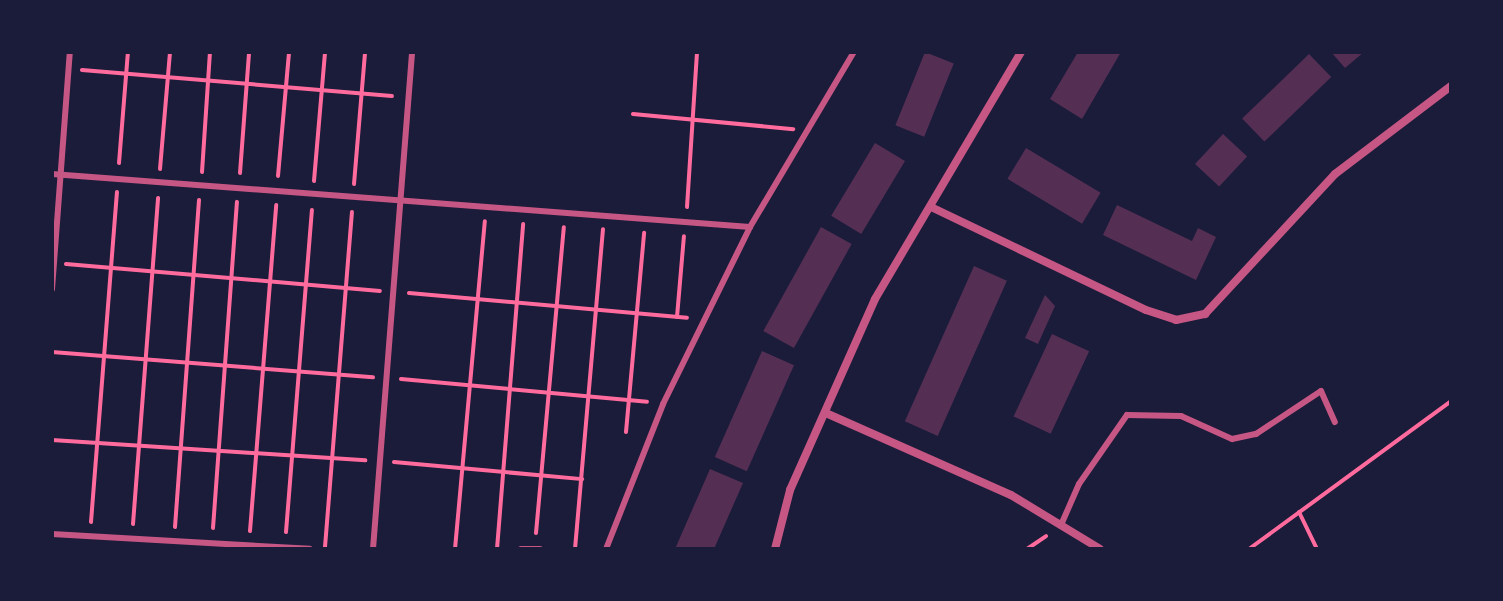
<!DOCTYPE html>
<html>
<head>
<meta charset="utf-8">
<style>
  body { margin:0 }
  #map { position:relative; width:1503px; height:601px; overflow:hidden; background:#1b1b3a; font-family:Arial,sans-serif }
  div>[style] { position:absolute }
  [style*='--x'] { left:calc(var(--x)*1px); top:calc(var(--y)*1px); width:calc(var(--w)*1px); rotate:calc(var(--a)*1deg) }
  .building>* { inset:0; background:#542f53; transform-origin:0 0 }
  .path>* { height:4px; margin:-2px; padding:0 2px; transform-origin:2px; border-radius:2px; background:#ff6b9d }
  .service>* { height:6px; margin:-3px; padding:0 3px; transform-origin:3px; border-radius:3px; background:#c65784 }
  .minor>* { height:8px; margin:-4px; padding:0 4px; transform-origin:4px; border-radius:4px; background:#c65784 }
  span { translate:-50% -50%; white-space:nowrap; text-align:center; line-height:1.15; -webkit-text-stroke:6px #1b1b3a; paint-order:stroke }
  .frame { position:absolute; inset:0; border:54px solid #1b1b3a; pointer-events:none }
</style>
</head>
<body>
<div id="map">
  <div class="building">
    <div style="left:925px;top:52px;width:31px;height:79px;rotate:22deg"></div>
    <div style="clip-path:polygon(1078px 52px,1121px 52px,1082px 119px,1050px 99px)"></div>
    <div style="clip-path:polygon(1331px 52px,1364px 52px,1345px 68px)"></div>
    <div style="left:1309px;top:54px;width:32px;height:93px;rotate:46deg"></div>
    <div style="left:1223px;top:134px;width:33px;height:41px;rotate:43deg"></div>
    <div style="left:875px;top:143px;width:35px;height:85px;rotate:31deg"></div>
    <div style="left:1026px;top:148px;width:87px;height:36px;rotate:31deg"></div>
    <div style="clip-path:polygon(1117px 205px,1192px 241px,1198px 228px,1216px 237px,1196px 280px,1103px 235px)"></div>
    <div style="left:821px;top:227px;width:35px;height:119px;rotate:29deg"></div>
    <div style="left:974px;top:266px;width:36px;height:170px;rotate:24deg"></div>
    <div style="clip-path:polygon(1045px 295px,1055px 306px,1038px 344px,1025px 338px)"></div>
    <div style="left:1052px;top:334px;width:41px;height:91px;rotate:25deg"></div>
    <div style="left:762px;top:351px;width:35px;height:116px;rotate:24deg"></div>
    <div style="clip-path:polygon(710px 469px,743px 483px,714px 549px,675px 549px)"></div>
  </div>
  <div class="path">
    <div style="--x:82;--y:70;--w:311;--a:4.8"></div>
    <div style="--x:633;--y:114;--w:161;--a:5.4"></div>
    <div style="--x:119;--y:163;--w:111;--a:-85.4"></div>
    <div style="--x:160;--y:169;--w:117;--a:-85.1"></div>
    <div style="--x:202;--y:172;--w:120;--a:-86.2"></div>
    <div style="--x:240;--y:173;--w:121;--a:-85.7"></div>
    <div style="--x:278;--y:176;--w:124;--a:-84.9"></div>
    <div style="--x:314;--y:181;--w:129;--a:-85.1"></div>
    <div style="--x:354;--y:184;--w:132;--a:-85.2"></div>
    <div style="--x:687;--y:207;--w:155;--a:-86.3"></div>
    <div style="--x:66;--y:264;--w:315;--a:4.9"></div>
    <div style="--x:409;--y:293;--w:279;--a:5.1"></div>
    <div style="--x:677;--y:317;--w:81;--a:-85.1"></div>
    <div style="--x:52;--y:352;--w:322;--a:4.5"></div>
    <div style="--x:401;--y:379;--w:247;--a:5.3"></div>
    <div style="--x:626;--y:432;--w:200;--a:-84.8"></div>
    <div style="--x:52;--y:440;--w:314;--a:3.7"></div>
    <div style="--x:394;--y:462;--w:189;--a:5.2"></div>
    <div style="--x:1299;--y:512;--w:41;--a:64.1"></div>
    <div style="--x:91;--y:522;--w:331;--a:-85.5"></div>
    <div style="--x:133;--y:524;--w:327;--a:-85.6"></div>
    <div style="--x:175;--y:527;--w:328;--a:-85.8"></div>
    <div style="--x:213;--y:528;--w:327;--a:-85.8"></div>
    <div style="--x:250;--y:531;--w:327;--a:-85.4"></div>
    <div style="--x:286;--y:532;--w:323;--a:-85.4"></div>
    <div style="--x:536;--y:533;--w:307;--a:-84.8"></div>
    <div style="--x:325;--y:547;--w:336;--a:-85.4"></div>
    <div style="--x:455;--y:549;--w:329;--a:-84.8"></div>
    <div style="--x:497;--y:549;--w:326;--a:-85.4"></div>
    <div style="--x:575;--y:549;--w:321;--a:-85"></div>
    <div style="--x:1027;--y:549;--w:23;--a:-34"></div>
    <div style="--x:1249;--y:549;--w:250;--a:-36.2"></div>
  </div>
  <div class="service">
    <div style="--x:52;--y:174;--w:700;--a:4.34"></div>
    <div style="--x:52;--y:289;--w:238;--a:-85.7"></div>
    <div style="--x:1061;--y:525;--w:45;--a:-66.3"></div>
    <div style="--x:1079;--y:484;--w:84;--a:-55.2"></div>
    <div style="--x:1127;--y:415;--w:54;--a:1.1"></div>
    <div style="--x:1181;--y:416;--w:56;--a:24.3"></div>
    <div style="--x:1232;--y:439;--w:25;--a:-12"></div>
    <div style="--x:1256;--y:434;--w:78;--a:-33.5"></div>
    <div style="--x:1321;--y:391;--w:34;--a:66"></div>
    <div style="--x:52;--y:534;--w:258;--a:3.3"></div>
    <div style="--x:373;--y:549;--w:499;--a:-85.5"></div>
    <div style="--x:521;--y:549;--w:19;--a:0"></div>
    <div style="--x:606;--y:549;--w:156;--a:-68.5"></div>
    <div style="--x:663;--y:404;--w:197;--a:-63.8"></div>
    <div style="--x:750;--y:227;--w:204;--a:-59.3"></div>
  </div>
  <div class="minor">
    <div style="--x:931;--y:207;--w:238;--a:25.6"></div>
    <div style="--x:1146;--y:310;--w:32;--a:18"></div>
    <div style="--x:1176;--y:320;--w:30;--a:-12"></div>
    <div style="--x:1205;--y:314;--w:191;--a:-47.1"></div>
    <div style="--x:1335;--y:174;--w:146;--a:-37.2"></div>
    <div style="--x:828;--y:414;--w:200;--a:23.9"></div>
    <div style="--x:1011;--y:495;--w:104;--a:31.2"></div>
    <div style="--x:775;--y:549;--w:61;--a:-75.7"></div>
    <div style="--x:790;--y:490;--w:209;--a:-66"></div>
    <div style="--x:875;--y:299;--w:287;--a:-59.4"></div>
  </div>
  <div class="frame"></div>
</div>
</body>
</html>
